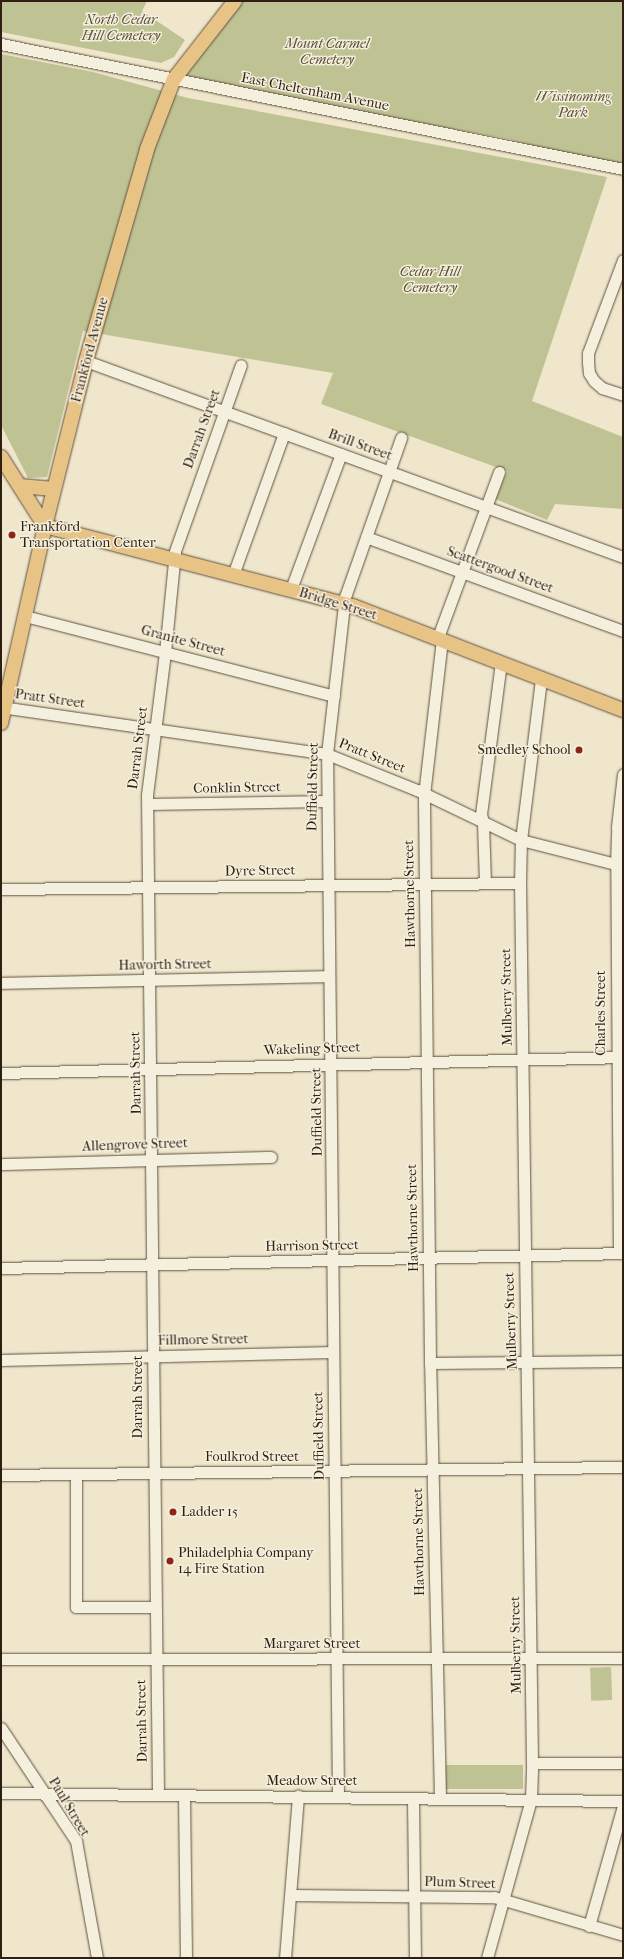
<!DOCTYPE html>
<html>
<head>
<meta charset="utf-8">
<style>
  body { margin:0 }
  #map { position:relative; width:624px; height:1959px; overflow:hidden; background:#efe6cb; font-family:"IM FELL French Canon",serif }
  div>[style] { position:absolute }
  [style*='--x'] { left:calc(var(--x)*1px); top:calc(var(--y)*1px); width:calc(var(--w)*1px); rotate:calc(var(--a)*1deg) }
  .green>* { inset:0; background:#bfc393; transform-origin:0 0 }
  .roads { filter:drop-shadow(0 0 1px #5f5140) drop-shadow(0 0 1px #5f5140) }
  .minor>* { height:11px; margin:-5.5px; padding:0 5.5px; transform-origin:5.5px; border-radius:5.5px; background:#f5efdd }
  .major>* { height:14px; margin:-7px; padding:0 7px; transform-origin:7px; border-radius:7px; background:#e8c386 }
  .dots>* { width:11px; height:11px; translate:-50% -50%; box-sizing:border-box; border:2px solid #f5efdd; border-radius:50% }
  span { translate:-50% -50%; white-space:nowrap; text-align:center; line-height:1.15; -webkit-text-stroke:3px #f5efdd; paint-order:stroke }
  .park-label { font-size:14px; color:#5a5039; font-style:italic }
  .street-label { font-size:14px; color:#2f1f12 }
  .poi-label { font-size:14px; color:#2f1f12 }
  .left { translate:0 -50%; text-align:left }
  .right { translate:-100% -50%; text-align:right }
  .frame { position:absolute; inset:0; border:2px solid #2f1f12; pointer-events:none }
</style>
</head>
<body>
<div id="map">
  <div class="green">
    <div style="clip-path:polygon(1px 1px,147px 1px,142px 11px,185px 40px,174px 57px,161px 63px,1px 32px)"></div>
    <div style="clip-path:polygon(235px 1px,623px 1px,623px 169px,591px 163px,509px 139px,174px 79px)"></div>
    <div style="clip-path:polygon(1px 54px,93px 72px,188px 98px,607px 177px,532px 401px,623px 437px,623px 509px,555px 504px,547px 520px,495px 499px,507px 471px,321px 404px,333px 373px,83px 331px,47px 477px,28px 478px,1px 425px)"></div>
    <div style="left:611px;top:1667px;width:33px;height:21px;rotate:88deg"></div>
    <div style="left:523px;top:1765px;width:24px;height:77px;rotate:90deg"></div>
  </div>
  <div class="roads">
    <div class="minor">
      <div style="--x:1;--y:44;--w:634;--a:11.36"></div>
      <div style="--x:623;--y:260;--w:99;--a:110.6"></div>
      <div style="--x:588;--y:353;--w:9;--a:90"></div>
      <div style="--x:588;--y:362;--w:11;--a:85"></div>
      <div style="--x:589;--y:373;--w:9;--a:58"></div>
      <div style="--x:594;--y:381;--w:11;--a:41"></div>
      <div style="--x:602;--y:388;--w:22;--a:18"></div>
      <div style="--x:86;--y:361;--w:572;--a:20.05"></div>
      <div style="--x:366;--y:537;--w:274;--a:20.1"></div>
      <div style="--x:233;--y:575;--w:151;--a:-70.2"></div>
      <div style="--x:291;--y:589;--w:144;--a:-69.7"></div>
      <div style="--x:25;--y:616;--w:319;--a:14.5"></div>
      <div style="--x:438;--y:637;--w:176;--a:-69.7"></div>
      <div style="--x:1;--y:707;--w:329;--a:8.2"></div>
      <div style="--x:327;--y:754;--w:97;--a:21.8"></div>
      <div style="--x:417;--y:790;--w:115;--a:25.7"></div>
      <div style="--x:521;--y:840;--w:105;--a:14.3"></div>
      <div style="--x:148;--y:804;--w:179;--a:-1"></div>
      <div style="--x:485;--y:883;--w:61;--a:-91.9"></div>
      <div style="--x:483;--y:822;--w:8;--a:-104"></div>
      <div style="--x:481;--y:814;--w:153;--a:-82.5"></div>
      <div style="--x:1;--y:889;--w:519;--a:-0.66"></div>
      <div style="--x:1;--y:983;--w:328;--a:-1.2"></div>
      <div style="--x:1;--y:1073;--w:622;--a:-1.47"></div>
      <div style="--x:1;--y:1164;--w:270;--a:-1.5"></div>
      <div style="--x:619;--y:1253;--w:388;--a:-90.4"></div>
      <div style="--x:616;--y:865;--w:38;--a:-88"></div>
      <div style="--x:617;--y:827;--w:53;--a:-83.5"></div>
      <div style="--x:1;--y:1268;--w:622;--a:-1.38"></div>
      <div style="--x:1;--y:1360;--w:332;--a:-1.4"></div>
      <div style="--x:430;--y:1363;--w:193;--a:-0.6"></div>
      <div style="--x:1;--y:1475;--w:622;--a:-0.74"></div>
      <div style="--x:76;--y:1476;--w:131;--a:90"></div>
      <div style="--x:76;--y:1607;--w:79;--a:0"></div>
      <div style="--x:1;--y:1659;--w:622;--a:-0.09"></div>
      <div style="--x:1;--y:1728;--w:136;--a:56.4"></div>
      <div style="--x:76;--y:1841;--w:119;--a:79.8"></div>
      <div style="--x:532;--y:1763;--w:91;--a:0"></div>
      <div style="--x:1;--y:1793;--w:622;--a:0.74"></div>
      <div style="--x:158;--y:1794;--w:999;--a:-90.63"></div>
      <div style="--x:147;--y:795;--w:144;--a:-82.8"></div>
      <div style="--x:165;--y:652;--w:101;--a:-84.3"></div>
      <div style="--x:175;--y:551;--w:197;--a:-70.5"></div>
      <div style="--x:184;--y:1795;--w:163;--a:89.3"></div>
      <div style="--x:338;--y:1796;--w:1042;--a:-90.6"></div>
      <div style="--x:327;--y:754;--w:158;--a:-83.5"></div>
      <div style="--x:345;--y:597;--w:169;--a:-70.6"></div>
      <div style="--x:440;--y:1797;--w:434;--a:-91.3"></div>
      <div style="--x:430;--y:1363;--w:568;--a:-90.61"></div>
      <div style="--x:424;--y:795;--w:157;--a:-83.4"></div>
      <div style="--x:413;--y:1798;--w:160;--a:89.3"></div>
      <div style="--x:291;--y:1895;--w:203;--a:0.6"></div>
      <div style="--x:494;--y:1897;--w:134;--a:16.4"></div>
      <div style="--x:589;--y:1926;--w:125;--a:-74.2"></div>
      <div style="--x:285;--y:1958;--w:163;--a:-85.4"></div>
      <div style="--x:487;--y:1958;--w:165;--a:-74.5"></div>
      <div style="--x:531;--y:1799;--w:36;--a:-88"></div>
      <div style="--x:532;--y:1763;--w:880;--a:-90.78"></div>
      <div style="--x:520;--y:883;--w:43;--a:-88.7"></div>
      <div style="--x:521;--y:840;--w:162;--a:-82.9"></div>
    </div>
    <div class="major">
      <div style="--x:1;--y:457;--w:82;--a:57.5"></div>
      <div style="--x:20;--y:486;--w:34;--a:5"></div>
      <div style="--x:45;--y:526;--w:318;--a:14.6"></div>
      <div style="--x:353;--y:606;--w:289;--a:21.1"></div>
      <div style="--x:1;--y:723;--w:202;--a:-77.4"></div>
      <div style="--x:45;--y:526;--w:170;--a:-76"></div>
      <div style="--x:86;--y:361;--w:221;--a:-73.9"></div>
      <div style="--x:147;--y:149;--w:75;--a:-68.9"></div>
      <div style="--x:174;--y:79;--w:99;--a:-52"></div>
    </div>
  </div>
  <div class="dots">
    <div style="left:12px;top:535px;background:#8f2418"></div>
    <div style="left:579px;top:750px;background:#8f2418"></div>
    <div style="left:173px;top:1512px;background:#8f2418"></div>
    <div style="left:170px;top:1561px;background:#8f2418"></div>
  </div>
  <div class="park-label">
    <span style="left:121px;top:28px">North Cedar<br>Hill Cemetery</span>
    <span style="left:327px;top:52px">Mount Carmel<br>Cemetery</span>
    <span style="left:573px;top:105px">Wissinoming<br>Park</span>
    <span style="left:430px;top:280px">Cedar Hill<br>Cemetery</span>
  </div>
  <div class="street-label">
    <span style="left:315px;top:92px;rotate:11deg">East Cheltenham Avenue</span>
    <span style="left:90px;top:350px;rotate:-75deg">Frankford Avenue</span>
    <span style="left:202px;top:429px;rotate:-70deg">Darrah Street</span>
    <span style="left:360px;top:445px;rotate:20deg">Brill Street</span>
    <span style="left:500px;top:570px;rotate:20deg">Scattergood Street</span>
    <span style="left:338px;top:604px;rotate:17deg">Bridge Street</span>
    <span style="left:183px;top:641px;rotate:15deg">Granite Street</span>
    <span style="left:50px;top:699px;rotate:8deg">Pratt Street</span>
    <span style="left:138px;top:748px;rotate:-83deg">Darrah Street</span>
    <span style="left:372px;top:756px;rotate:22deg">Pratt Street</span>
    <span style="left:313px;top:787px;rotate:-89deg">Duffield Street</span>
    <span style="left:237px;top:788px;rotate:-1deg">Conklin Street</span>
    <span style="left:260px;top:871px;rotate:-1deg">Dyre Street</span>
    <span style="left:410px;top:894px;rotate:-91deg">Hawthorne Street</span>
    <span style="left:165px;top:965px;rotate:-1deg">Haworth Street</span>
    <span style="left:507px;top:997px;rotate:-91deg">Mulberry Street</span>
    <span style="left:601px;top:1013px;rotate:-90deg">Charles Street</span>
    <span style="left:312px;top:1049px;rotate:-2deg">Wakeling Street</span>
    <span style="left:136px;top:1073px;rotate:-91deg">Darrah Street</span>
    <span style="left:317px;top:1112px;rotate:-91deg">Duffield Street</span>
    <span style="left:135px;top:1145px;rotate:-2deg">Allengrove Street</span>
    <span style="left:413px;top:1218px;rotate:-91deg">Hawthorne Street</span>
    <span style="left:312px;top:1246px;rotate:-1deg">Harrison Street</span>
    <span style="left:511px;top:1321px;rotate:-92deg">Mulberry Street</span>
    <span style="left:203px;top:1340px;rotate:-1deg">Fillmore Street</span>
    <span style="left:138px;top:1397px;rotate:-90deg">Darrah Street</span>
    <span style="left:319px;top:1436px;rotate:-91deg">Duffield Street</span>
    <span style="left:252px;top:1457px">Foulkrod Street</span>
    <span style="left:419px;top:1542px;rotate:-91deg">Hawthorne Street</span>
    <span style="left:312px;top:1644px">Margaret Street</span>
    <span style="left:516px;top:1645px;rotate:-91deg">Mulberry Street</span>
    <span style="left:142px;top:1721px;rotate:-91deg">Darrah Street</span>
    <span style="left:312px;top:1781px">Meadow Street</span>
    <span style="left:69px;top:1807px;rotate:59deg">Paul Street</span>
    <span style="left:460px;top:1883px;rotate:2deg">Plum Street</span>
  </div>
  <div class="poi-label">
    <span class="left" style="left:20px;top:535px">Frankford<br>Transportation Center</span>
    <span class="right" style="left:571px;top:750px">Smedley School</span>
    <span class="left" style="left:181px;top:1512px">Ladder 15</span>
    <span class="left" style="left:178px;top:1561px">Philadelphia Company<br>14 Fire Station</span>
  </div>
  <div class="frame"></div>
</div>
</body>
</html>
